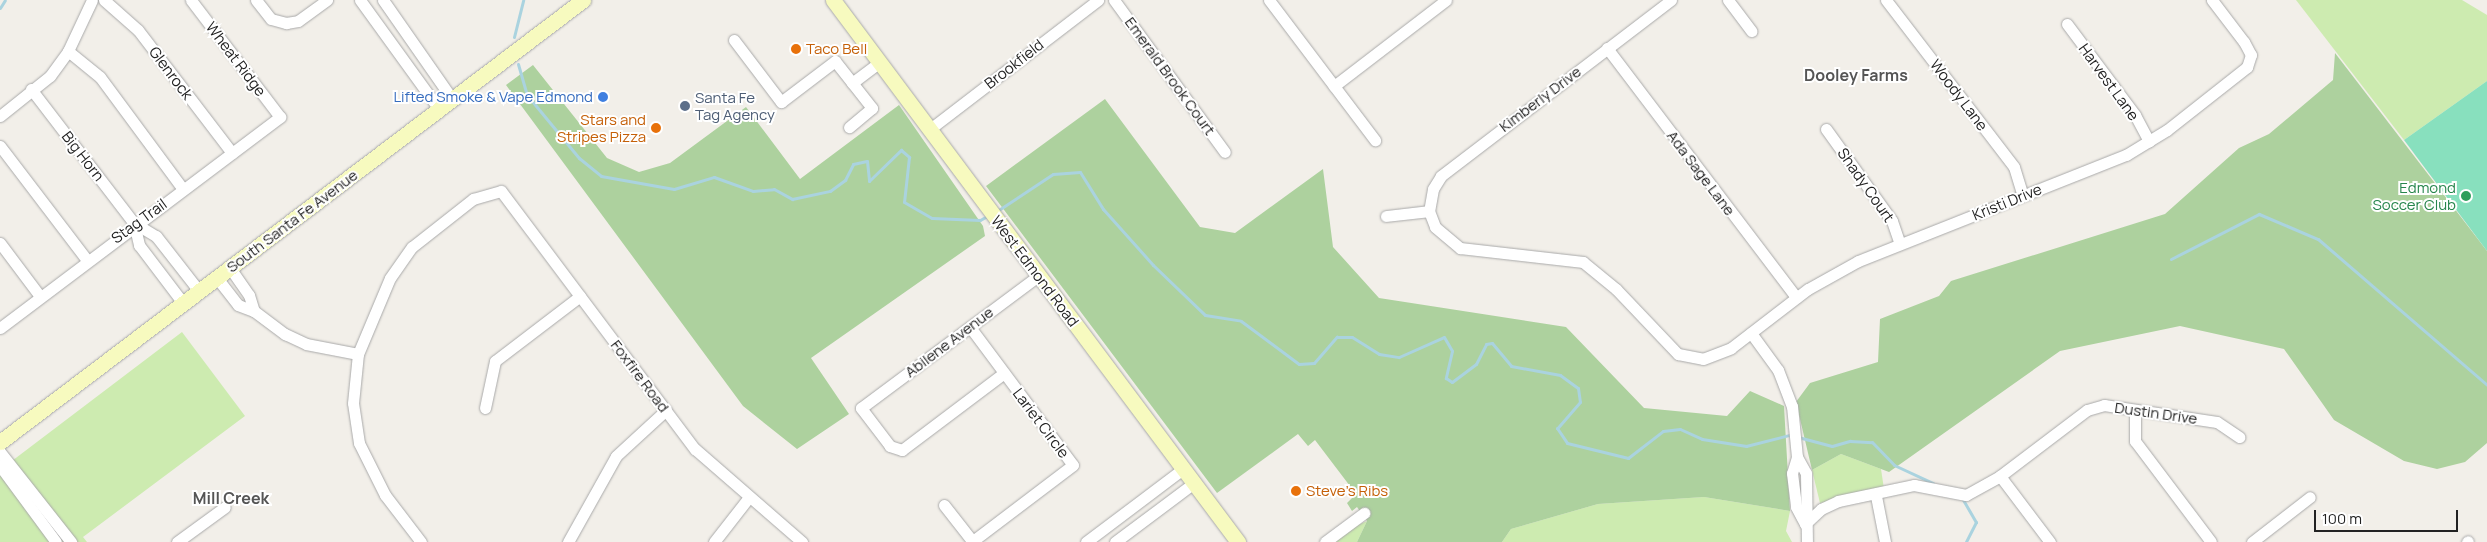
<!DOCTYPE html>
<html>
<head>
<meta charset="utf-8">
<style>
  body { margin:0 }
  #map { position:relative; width:2487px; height:542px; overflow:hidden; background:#f2efe9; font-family:Manrope,sans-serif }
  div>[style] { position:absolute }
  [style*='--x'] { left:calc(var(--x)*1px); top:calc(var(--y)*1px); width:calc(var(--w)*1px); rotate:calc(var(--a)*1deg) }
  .grass>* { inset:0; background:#cdebb0 }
  .forest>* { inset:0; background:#add19e }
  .pitch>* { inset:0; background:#88e0be }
  .stream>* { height:3px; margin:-1.5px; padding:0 1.5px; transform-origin:1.5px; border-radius:1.5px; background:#aad3df }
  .roads { filter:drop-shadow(0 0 1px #a9a9a9) drop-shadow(0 0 1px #a9a9a9) }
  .street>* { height:11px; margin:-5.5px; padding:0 5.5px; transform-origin:5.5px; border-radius:5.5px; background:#fff }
  .secondary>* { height:15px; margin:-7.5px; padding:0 7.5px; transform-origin:7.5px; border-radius:7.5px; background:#f7fabf }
  .dots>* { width:14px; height:14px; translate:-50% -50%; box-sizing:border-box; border:2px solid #fff; border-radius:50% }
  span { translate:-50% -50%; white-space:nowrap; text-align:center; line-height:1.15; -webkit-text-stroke:4px #fff; paint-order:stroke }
  .food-label { font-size:15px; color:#c56008 }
  .left { translate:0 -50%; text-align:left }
  .right { translate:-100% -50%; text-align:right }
  .street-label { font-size:15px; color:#222 }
  .shop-label { font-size:15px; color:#366cbe }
  .service-label { font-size:15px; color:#4e5e75 }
  .leisure-label { font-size:15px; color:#27864d }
  .neighbourhood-label { font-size:16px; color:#555; font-weight:700 }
  .scale { position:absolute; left:2314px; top:510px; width:144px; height:22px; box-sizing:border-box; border:2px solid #222; border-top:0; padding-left:6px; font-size:15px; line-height:18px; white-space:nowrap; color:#222; -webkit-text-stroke:4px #fff; paint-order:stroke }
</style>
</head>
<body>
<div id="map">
  <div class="grass">
    <div style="clip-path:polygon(2296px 0,2462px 0,2487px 15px,2487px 81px,2404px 140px)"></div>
    <div style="clip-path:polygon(182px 332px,245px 416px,83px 537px,87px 542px,0 542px,0 470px)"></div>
    <div style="clip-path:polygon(1841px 454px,1881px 469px,1884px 489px,1820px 503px,1812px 470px)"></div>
    <div style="clip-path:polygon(1704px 497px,1790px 511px,1786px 531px,1792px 542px,1502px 542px,1511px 529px,1598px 504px)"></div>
    <div style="clip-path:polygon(1367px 521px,1357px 542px,1334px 542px,1358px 525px)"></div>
  </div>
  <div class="forest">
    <div style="clip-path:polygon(2335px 53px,2487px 251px,2487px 443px,2465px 462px,2437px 469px,2404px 461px,2334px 420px,2284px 349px,2180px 326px,2060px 351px,1889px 472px,1841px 454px,1812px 470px,1796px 402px,1810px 383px,1878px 362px,1880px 319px,1939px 296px,1951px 281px,2165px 214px,2239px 148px,2269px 134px,2333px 80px)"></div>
    <div style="clip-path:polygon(533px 65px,607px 158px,639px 172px,670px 163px,746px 107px,800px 179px,899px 105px,983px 226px,985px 236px,811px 358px,849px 414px,797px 449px,743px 406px,506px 85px)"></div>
    <div style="clip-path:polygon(1105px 99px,1200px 227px,1235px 233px,1323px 169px,1333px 247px,1379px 298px,1566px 327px,1644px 408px,1727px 416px,1750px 391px,1784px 406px,1790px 511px,1704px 497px,1598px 504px,1511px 529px,1502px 542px,1357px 542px,1367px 521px,1357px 507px,1352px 511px,1347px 503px,1356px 494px,1315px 440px,1308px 446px,1298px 434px,1217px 493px,986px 186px)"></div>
  </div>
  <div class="pitch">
    <div style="clip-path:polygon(2487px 81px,2487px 251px,2404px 140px)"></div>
  </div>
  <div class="stream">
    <div style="--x:0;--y:8;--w:9;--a:-58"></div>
    <div style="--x:514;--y:37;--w:38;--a:-76"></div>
    <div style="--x:518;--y:64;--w:32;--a:74"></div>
    <div style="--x:527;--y:95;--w:82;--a:50.5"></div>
    <div style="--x:579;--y:158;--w:28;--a:39"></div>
    <div style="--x:601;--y:176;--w:74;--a:10.1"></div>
    <div style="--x:674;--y:189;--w:42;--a:-16.7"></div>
    <div style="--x:714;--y:177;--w:41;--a:19.7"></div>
    <div style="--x:753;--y:191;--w:21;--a:-5"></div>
    <div style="--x:774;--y:189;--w:21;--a:29"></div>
    <div style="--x:792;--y:199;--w:39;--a:-12"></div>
    <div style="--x:830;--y:191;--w:19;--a:-36"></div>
    <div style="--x:845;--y:180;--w:18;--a:-63"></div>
    <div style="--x:853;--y:164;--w:14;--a:-12"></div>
    <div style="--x:867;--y:161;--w:20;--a:84"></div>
    <div style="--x:869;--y:181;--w:45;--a:-44.1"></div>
    <div style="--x:901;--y:150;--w:11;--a:41"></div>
    <div style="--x:909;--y:157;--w:45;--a:96.3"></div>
    <div style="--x:904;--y:202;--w:32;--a:30"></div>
    <div style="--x:932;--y:218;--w:48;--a:2.4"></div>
    <div style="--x:980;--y:220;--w:10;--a:-29"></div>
    <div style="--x:997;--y:211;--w:67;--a:-33.5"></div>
    <div style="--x:1053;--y:174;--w:27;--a:-4"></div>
    <div style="--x:1080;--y:172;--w:44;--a:58.1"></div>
    <div style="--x:1103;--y:209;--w:75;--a:48.2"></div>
    <div style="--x:1153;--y:265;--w:72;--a:43.9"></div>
    <div style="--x:1205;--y:315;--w:36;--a:9"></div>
    <div style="--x:1241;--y:321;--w:72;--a:36.6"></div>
    <div style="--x:1299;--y:364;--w:15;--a:-4"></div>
    <div style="--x:1314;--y:363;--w:35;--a:-49"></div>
    <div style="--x:1337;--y:337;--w:15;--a:0"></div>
    <div style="--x:1352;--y:337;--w:32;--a:32"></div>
    <div style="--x:1379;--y:354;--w:20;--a:9"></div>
    <div style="--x:1399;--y:357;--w:49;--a:-24"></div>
    <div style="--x:1444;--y:337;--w:16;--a:60"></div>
    <div style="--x:1452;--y:351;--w:28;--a:103"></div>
    <div style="--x:1446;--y:378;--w:7;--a:34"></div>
    <div style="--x:1452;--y:382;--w:30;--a:-37"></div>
    <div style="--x:1476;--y:364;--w:22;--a:-63"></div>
    <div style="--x:1486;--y:344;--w:6;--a:-9"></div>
    <div style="--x:1492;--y:343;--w:30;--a:50"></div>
    <div style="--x:1511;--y:366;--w:50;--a:10.4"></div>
    <div style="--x:1560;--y:375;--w:22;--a:36"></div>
    <div style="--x:1578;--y:388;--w:14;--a:82"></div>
    <div style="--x:1580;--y:402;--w:35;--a:131"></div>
    <div style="--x:1557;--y:428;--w:18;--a:56"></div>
    <div style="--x:1567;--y:443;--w:63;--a:13.8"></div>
    <div style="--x:1628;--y:458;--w:44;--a:-37.6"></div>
    <div style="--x:1663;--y:431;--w:17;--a:-7"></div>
    <div style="--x:1680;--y:429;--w:24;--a:24"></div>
    <div style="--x:1702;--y:439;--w:45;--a:9"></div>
    <div style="--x:1746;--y:446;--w:49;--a:-14.3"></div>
    <div style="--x:2171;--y:259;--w:99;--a:-27.1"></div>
    <div style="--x:2259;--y:214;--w:64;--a:23"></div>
    <div style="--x:2318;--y:239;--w:223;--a:40.8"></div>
    <div style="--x:1798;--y:437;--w:35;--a:15"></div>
    <div style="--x:1832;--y:446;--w:19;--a:-16"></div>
    <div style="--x:1850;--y:441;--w:22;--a:3"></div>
    <div style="--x:1872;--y:442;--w:32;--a:46"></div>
    <div style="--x:1894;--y:465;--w:43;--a:24.8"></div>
    <div style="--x:1962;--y:498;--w:28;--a:60"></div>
    <div style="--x:1976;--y:522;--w:22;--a:117"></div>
  </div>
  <div class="roads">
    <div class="street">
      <div style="--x:104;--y:0;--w:45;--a:41.4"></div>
      <div style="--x:138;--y:30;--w:155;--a:52.6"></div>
      <div style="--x:256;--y:0;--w:24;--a:52"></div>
      <div style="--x:271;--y:19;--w:16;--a:15"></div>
      <div style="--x:286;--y:23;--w:12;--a:-9"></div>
      <div style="--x:298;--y:21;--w:36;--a:-36"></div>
      <div style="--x:360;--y:0;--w:135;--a:54.1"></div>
      <div style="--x:383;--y:0;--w:121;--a:55.1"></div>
      <div style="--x:1114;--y:0;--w:188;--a:53.9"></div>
      <div style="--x:1269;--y:0;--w:176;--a:52.9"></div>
      <div style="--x:1671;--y:0;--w:290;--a:142.6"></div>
      <div style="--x:1441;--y:176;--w:15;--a:122"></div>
      <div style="--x:1433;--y:189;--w:22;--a:100"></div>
      <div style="--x:1429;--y:211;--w:17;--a:69"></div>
      <div style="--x:1435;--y:227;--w:33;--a:40"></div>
      <div style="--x:1460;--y:248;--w:124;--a:6.5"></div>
      <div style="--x:1583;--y:262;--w:43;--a:39.3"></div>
      <div style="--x:1616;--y:289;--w:90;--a:46.4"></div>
      <div style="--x:1678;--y:354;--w:25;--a:11"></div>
      <div style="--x:1703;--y:359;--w:30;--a:-21"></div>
      <div style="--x:1731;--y:348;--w:97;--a:-37.5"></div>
      <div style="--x:1808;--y:289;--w:57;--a:-29.2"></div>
      <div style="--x:1858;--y:261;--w:288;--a:-21.6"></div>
      <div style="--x:2126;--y:155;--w:48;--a:-31.4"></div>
      <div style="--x:2167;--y:130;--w:102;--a:-38.2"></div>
      <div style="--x:2247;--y:67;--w:13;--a:-72"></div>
      <div style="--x:2251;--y:55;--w:15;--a:-118"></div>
      <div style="--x:2244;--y:42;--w:53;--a:-127.3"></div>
      <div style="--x:1728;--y:0;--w:39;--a:53"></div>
      <div style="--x:1886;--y:0;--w:210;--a:52.5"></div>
      <div style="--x:2014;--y:167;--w:30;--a:73"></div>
      <div style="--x:2067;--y:24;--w:114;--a:53.2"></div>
      <div style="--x:2135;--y:115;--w:30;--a:62"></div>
      <div style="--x:734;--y:40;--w:78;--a:52.8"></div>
      <div style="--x:781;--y:102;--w:68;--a:-37.2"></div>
      <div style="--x:835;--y:61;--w:60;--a:51.8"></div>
      <div style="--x:872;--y:108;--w:30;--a:140"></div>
      <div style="--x:1607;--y:48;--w:313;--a:52.8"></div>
      <div style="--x:68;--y:51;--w:41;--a:39.1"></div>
      <div style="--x:100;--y:77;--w:139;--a:53.5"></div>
      <div style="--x:852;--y:83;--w:35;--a:-37"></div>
      <div style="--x:1334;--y:86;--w:141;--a:-37.5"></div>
      <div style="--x:31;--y:89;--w:169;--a:52.5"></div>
      <div style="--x:134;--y:223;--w:26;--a:31"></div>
      <div style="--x:156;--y:236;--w:70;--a:52"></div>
      <div style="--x:0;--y:116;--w:64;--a:-38.7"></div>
      <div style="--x:50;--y:76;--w:31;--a:-54"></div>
      <div style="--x:68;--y:51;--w:56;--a:-64.8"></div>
      <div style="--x:930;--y:129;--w:212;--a:-37.5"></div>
      <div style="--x:1826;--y:129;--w:113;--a:54.3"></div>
      <div style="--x:1892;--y:221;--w:24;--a:71"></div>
      <div style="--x:0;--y:146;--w:142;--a:52.7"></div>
      <div style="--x:1386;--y:216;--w:43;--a:-6.6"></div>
      <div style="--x:134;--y:223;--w:23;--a:77"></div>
      <div style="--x:139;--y:245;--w:73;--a:52.8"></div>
      <div style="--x:0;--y:243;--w:65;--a:53.1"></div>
      <div style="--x:230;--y:268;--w:33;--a:55"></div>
      <div style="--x:249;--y:295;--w:17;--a:73"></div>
      <div style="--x:217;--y:278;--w:34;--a:52"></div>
      <div style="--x:238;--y:305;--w:17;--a:21"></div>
      <div style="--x:254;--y:311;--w:39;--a:37"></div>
      <div style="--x:285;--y:334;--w:23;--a:25"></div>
      <div style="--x:306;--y:344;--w:53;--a:10.9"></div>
      <div style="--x:970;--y:327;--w:172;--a:53.3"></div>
      <div style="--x:1073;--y:465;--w:126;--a:142.8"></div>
      <div style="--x:0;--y:328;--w:351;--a:-37"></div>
      <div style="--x:280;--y:117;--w:147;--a:-127.3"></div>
      <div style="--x:1751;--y:333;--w:46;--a:53.9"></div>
      <div style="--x:1778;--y:370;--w:39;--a:69"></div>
      <div style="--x:1792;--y:406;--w:51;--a:84.4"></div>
      <div style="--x:1797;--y:457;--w:18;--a:61"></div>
      <div style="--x:1806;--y:473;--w:69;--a:89.2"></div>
      <div style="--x:1004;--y:373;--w:128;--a:143"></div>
      <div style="--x:902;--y:450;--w:13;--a:-162"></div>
      <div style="--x:890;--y:446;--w:48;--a:-127.3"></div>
      <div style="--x:861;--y:408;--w:221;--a:-36.7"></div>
      <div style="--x:485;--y:408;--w:48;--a:-78"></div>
      <div style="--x:495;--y:361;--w:107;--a:-37.4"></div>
      <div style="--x:2135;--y:410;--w:31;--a:90"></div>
      <div style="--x:2135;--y:441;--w:126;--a:53"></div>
      <div style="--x:0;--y:452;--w:115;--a:51.7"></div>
      <div style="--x:1797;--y:457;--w:17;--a:107"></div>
      <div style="--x:1792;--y:473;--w:34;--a:83"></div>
      <div style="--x:1796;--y:507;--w:19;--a:62"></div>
      <div style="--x:0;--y:466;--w:94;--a:53.6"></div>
      <div style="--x:2000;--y:476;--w:83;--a:52.9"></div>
      <div style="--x:1876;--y:496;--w:47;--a:78.9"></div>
      <div style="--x:944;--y:505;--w:47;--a:51.9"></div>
      <div style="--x:1805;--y:524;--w:22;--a:-43"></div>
      <div style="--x:1821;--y:509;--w:19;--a:-25"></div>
      <div style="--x:1838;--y:501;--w:78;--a:-11.9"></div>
      <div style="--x:1914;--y:485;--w:53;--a:10.9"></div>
      <div style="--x:1966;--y:495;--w:39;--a:-29"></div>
      <div style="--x:2000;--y:476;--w:109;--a:-37.2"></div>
      <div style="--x:2087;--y:410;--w:18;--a:-16"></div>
      <div style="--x:2104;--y:405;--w:114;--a:8.6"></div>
      <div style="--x:2217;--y:422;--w:27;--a:34"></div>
      <div style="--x:177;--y:542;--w:59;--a:-36.1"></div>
      <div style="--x:421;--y:542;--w:59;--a:-127.5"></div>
      <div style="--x:385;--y:495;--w:58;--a:-116.6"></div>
      <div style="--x:359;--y:443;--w:40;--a:-98.5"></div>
      <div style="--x:353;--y:403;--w:49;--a:-84.2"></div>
      <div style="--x:358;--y:354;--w:82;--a:-67.2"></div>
      <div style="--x:390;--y:278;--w:38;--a:-55"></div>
      <div style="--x:412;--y:247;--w:78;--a:-38.2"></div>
      <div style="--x:473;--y:199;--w:29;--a:-16"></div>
      <div style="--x:501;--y:191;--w:323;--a:53.1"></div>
      <div style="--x:695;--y:449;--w:142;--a:41"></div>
      <div style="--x:568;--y:542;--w:98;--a:-60.8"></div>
      <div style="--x:616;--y:456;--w:68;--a:-42.6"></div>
      <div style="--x:714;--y:542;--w:57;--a:-52.1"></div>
      <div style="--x:1086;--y:542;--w:121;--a:-37"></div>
      <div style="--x:1115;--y:542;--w:99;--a:-36.8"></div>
      <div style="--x:1325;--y:542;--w:49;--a:-36.6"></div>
      <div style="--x:2252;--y:542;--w:73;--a:-37.8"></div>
      <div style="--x:2467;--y:542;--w:1;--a:-45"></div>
    </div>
    <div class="secondary">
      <div style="--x:833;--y:0;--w:677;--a:53.23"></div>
      <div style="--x:0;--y:442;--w:732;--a:-37.17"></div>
    </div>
  </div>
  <div class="dots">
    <div style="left:796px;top:49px;background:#e8710a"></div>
    <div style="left:603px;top:97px;background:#3f7fe0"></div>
    <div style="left:685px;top:106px;background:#5c6f8a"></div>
    <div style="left:656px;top:128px;background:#e8710a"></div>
    <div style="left:2466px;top:196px;background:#2e9e5b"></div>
    <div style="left:1296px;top:491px;background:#e8710a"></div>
  </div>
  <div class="food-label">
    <span class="left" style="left:806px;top:49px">Taco Bell</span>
    <span class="right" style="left:646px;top:128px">Stars and<br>Stripes Pizza</span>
    <span class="left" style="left:1306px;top:491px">Steve's Ribs</span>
  </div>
  <div class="street-label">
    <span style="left:236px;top:59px;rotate:53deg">Wheat Ridge</span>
    <span style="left:1014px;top:64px;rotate:-38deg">Brookfield</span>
    <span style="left:171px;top:73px;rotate:53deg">Glenrock</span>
    <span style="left:1170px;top:76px;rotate:54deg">Emerald Brook Court</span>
    <span style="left:2109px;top:82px;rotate:54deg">Harvest Lane</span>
    <span style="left:1959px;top:95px;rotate:53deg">Woody Lane</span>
    <span style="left:1540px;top:99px;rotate:-37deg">Kimberly Drive</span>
    <span style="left:83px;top:156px;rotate:52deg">Big Horn</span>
    <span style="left:1701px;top:173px;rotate:53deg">Ada Sage Lane</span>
    <span style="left:1866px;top:185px;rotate:55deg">Shady Court</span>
    <span style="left:2007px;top:202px;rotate:-22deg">Kristi Drive</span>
    <span style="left:139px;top:221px;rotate:-36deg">Stag Trail</span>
    <span style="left:292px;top:221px;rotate:-37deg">South Santa Fe Avenue</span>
    <span style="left:1035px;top:271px;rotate:53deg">West Edmond Road</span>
    <span style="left:949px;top:342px;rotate:-37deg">Abilene Avenue</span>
    <span style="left:640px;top:376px;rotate:53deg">Foxfire Road</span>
    <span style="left:2156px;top:413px;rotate:8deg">Dustin Drive</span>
    <span style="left:1041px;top:423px;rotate:53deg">Lariet Circle</span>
  </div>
  <div class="shop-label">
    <span class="right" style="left:593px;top:97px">Lifted Smoke &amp; Vape Edmond</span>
  </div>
  <div class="service-label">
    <span class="left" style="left:695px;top:106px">Santa Fe<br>Tag Agency</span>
  </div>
  <div class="leisure-label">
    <span class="right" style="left:2456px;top:196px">Edmond<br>Soccer Club</span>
  </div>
  <div class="neighbourhood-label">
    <span style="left:1856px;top:75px">Dooley Farms</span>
    <span style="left:231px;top:498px">Mill Creek</span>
  </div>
  <div class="scale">100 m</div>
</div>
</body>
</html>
